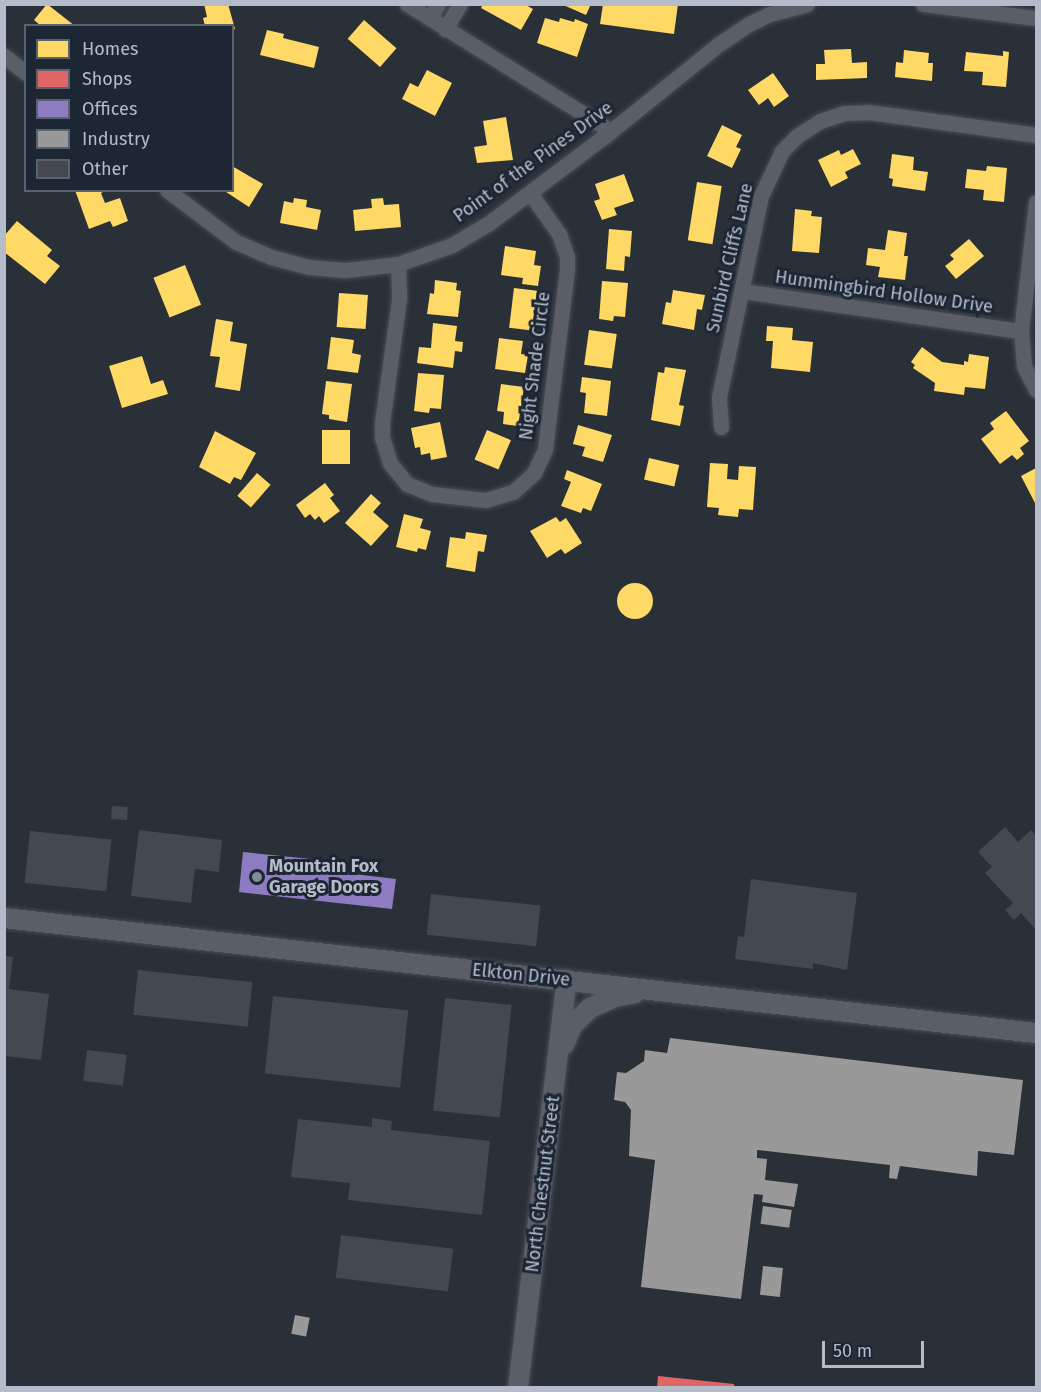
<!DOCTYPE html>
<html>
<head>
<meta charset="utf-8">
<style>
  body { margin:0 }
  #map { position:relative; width:1041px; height:1392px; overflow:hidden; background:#2a3038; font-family:"Fira Sans",sans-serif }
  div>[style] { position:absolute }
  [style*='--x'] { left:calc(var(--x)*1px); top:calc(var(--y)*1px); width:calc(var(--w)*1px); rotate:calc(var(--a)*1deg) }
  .homes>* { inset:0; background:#ffd966; transform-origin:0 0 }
  .round { border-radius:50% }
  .shops>* { inset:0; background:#e06666 }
  .offices>* { inset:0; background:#8e7cc3 }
  .industry>* { inset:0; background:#999; transform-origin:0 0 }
  .building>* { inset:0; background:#444950; transform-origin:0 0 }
  .roads { filter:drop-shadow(0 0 2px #484c53) drop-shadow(0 0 2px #484c53) }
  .minor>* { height:15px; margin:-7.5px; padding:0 7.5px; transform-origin:7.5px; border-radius:7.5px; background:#5a5e66 }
  .tertiary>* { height:20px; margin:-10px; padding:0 10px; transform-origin:10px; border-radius:10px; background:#5a5e66 }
  .dots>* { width:16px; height:16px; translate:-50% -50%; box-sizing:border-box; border:3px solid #1d2633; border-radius:50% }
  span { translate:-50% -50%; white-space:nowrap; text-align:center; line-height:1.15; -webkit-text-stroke:6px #1d2633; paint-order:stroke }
  .street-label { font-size:18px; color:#b4bcc9 }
  .poi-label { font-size:18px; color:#b4bcc9; font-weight:700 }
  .left { translate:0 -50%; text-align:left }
  .frame { position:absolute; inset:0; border:6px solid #b4bcc9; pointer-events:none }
  .legend { position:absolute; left:24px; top:24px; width:210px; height:168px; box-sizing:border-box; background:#1d2633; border:2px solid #59626f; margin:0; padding:8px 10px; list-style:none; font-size:18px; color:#b4bcc9 }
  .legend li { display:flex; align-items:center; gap:12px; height:30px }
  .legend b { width:30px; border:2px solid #59626f }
  .scale { position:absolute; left:822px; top:1341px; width:102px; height:27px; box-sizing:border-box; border:3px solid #b4bcc9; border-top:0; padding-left:8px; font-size:18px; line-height:21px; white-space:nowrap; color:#b4bcc9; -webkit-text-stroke:4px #1d2633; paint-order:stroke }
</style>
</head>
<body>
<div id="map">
  <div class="homes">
    <div style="clip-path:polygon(47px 4px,75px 26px,41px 26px,34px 20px)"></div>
    <div style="clip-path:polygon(204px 4px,228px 4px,235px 29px,232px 30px,232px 26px,205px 26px,203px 18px,207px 17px)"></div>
    <div style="clip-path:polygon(483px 4px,524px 4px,533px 9px,521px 30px,481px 8px)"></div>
    <div style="clip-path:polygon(561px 4px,591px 4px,586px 15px)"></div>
    <div style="clip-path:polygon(603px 4px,678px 4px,674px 34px,600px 24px)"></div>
    <div style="clip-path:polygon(545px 18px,559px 22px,560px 18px,574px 22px,575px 19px,588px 24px,577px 57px,537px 43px)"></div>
    <div style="left:364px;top:20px;width:43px;height:25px;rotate:41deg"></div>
    <div style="clip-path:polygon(267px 30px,284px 34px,283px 38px,319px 47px,314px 68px,260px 55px)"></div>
    <div style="clip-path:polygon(851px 49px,852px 63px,867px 62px,867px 78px,816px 80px,816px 64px,825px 64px,824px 50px)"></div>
    <div style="clip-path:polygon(904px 50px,929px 53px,928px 63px,933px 63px,932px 81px,895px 77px,896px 62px,903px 63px)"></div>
    <div style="clip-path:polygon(1003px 51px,1009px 52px,1006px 87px,982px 85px,983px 72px,964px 71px,966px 52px,1003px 56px)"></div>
    <div style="clip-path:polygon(427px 70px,452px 83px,435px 116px,402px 99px,410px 83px,418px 87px)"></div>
    <div style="clip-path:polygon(773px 73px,789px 96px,774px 107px,768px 98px,759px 105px,748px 90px)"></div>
    <div style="clip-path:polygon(506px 117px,513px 160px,477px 163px,474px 147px,487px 145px,483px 121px)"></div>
    <div style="clip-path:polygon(722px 125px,742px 135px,736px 147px,741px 149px,732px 168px,707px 156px)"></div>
    <div style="clip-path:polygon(853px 149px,861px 164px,845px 172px,848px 178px,831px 187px,818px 160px,839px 150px,841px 155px)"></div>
    <div style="clip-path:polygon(892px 154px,914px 157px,913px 170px,928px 172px,925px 191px,892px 186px,893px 179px,889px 178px)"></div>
    <div style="clip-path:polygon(232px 166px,263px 184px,249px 207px,223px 190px,232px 190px)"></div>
    <div style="clip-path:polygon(987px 166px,1007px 168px,1004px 202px,983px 200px,984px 190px,965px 188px,967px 169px,986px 171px)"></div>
    <div style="clip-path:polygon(624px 174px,634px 201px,614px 208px,617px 215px,602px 220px,594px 201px,600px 199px,595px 184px)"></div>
    <div style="left:697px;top:182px;width:25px;height:59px;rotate:9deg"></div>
    <div style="clip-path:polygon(75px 190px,107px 190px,101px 193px,105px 203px,120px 198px,128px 221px,113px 227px,110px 221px,89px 229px)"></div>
    <div style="clip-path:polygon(294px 198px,307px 200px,306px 207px,321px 210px,317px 230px,280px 223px,284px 201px,293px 203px)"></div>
    <div style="clip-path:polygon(383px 198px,384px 205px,399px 204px,401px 227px,355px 231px,353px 210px,372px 208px,371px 199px)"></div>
    <div style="clip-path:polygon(795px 209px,812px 211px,811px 216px,822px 217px,819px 253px,792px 251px)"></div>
    <div style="clip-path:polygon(17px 221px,52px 250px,47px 256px,60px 266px,45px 284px,4px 252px,4px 236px)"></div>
    <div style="clip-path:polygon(609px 229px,632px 231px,630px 257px,625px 256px,624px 271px,606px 269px)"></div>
    <div style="clip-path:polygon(888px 230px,907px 233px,904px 256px,908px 256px,905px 280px,878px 277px,880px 267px,866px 265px,868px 248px,885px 250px)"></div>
    <div style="clip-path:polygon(969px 239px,984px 256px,956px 279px,945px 266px,954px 259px,950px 255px)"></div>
    <div style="clip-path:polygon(505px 246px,536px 251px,534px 265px,541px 266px,538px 286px,522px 284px,523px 278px,501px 275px)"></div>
    <div style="left:185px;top:265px;width:43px;height:34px;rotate:68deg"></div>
    <div style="clip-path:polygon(435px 280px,457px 283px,456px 290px,461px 291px,458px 317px,427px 314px,430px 293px,434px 294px)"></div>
    <div style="clip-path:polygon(602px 281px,628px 283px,625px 317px,614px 316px,613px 321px,599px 319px)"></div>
    <div style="left:514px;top:288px;width:23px;height:40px;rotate:7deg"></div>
    <div style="clip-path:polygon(673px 290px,705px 295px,702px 310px,697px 309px,694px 330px,662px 324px,666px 302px,671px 303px)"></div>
    <div style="left:339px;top:293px;width:29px;height:34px;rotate:4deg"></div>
    <div style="clip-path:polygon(216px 319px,233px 322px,230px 341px,247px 344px,240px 391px,215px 387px,220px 357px,210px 356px)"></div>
    <div style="clip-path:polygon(433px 323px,457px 326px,455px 341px,463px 342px,462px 352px,455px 351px,453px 368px,417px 363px,419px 347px,431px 348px)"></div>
    <div style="clip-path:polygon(767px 326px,793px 328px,792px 340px,813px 342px,810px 372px,771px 368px,773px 341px,766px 341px)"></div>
    <div style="left:589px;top:330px;width:28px;height:35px;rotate:8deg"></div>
    <div style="clip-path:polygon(331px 337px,354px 340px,352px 353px,361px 355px,358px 373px,327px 369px)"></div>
    <div style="clip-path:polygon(499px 338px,523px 341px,521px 354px,528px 355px,525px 373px,495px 369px)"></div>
    <div style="clip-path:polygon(922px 347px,942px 362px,964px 365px,964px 361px,968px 362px,969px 354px,989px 357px,985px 389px,965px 387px,964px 395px,934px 391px,935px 383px,913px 368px,915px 365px,911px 362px)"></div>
    <div style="clip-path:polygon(142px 356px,151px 384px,163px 380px,168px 394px,122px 408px,109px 366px)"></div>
    <div style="clip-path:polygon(665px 367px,686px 370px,679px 405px,684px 406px,680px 426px,651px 420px,658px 372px,664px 373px)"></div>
    <div style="clip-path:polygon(418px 373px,444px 375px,441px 409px,430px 408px,429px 413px,414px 411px)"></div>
    <div style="clip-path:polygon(582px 377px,611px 381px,607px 416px,584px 413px,586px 393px,580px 392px)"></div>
    <div style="clip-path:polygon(326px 381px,352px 384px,347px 422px,329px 419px,329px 415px,322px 414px)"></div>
    <div style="clip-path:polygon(501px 384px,524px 387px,518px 426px,503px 424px,504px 412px,497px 411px)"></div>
    <div style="clip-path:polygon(1006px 411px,1029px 441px,1020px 448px,1024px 454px,1017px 460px,1012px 455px,1000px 464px,981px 439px,994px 429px,990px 423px)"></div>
    <div style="clip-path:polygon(440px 422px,447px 457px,431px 460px,430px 453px,421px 455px,420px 447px,415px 448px,411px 428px)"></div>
    <div style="clip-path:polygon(578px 425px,612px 435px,603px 462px,582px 456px,585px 447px,573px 444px)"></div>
    <div style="left:322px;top:430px;width:28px;height:34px"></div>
    <div style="left:487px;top:430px;width:26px;height:32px;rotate:23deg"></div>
    <div style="clip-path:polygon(215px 431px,256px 453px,241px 480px,234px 477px,230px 484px,199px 467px)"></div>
    <div style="left:649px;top:458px;width:31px;height:22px;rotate:13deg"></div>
    <div style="clip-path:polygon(710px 463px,728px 464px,727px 479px,738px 480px,739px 466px,756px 467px,753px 510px,739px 509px,738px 517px,718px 515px,719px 508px,707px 507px)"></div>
    <div style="clip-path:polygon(1036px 468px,1036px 505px,1021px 476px)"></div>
    <div style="clip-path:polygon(567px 470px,602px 484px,591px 511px,583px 508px,581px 513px,561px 506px,571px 482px,564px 479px)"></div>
    <div style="left:257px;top:473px;width:18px;height:30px;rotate:41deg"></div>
    <div style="clip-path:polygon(325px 483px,334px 495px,330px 498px,340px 511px,324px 523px,319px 516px,315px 520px,310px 514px,305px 518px,296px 505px)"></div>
    <div style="clip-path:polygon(371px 494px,381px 503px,373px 512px,389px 526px,371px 546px,345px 523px)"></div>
    <div style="clip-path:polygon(404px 514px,423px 519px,420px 528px,431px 531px,426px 550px,418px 548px,417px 552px,396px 547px)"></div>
    <div style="clip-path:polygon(556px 517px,560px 522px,566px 518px,582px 543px,565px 554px,561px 549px,547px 558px,530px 531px)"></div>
    <div style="clip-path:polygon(466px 532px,487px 535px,484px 552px,478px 551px,475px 572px,446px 567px,450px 537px,465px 539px)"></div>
    <div class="round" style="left:617px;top:583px;width:36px;height:36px"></div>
  </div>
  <div class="shops">
    <div style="clip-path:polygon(658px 1376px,734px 1384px,734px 1388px,657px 1388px)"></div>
  </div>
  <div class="offices">
    <div style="clip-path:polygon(243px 852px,321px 860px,320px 870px,396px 879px,392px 909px,239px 892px)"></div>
  </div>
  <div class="industry">
    <div style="clip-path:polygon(670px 1038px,1023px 1080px,1014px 1155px,978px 1151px,977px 1176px,900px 1166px,897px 1179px,889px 1178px,890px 1165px,757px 1150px,757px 1158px,767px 1159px,765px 1180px,798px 1184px,794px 1207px,762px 1202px,763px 1195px,754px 1194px,741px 1299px,641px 1287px,655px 1160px,629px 1156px,631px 1110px,625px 1102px,614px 1100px,617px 1072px,626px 1073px,644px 1061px,645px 1050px,667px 1053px)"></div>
    <div style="left:763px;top:1206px;width:29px;height:18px;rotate:8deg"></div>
    <div style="left:763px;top:1266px;width:20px;height:29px;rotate:6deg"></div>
    <div style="left:295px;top:1315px;width:15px;height:19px;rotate:11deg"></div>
  </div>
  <div class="building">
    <div style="left:112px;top:806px;width:16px;height:13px;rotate:4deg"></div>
    <div style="clip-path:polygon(1005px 827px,1018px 842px,1031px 830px,1036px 836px,1036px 930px,1021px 913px,1014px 920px,1005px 910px,1013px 903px,985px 873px,992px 867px,978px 852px)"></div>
    <div style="clip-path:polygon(139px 830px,222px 840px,219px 872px,195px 869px,191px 903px,131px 896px)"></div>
    <div style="left:30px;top:831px;width:82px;height:52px;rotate:6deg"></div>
    <div style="clip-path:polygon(751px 879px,857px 893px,847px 970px,813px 963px,813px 969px,735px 959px,738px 936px,744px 937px)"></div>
    <div style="left:431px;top:894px;width:110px;height:41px;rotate:6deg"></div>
    <div style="clip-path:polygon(4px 956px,13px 957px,9px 989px,49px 994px,41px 1060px,4px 1056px)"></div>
    <div style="left:138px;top:970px;width:115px;height:45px;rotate:6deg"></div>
    <div style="left:273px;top:996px;width:136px;height:78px;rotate:6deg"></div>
    <div style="left:445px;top:998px;width:67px;height:113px;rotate:6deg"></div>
    <div style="left:87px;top:1050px;width:40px;height:31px;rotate:7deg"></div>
    <div style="clip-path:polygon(372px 1118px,392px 1121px,391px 1130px,490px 1141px,482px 1215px,348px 1200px,350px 1183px,291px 1177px,298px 1119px,372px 1127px)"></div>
    <div style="left:341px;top:1235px;width:113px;height:43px;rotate:7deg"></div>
  </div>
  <div class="roads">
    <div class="minor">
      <div style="--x:407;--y:4;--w:240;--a:31.9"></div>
      <div style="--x:923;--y:4;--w:114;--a:7.1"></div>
      <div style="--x:429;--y:18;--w:17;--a:-57"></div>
      <div style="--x:445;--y:29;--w:29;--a:-59"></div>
      <div style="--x:4;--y:56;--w:28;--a:38"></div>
      <div style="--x:167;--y:190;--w:86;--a:37"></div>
      <div style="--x:236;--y:242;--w:38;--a:23"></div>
      <div style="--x:271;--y:257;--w:39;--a:15"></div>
      <div style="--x:309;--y:267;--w:38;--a:5"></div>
      <div style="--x:347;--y:270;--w:51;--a:-6.7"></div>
      <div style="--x:398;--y:264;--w:57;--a:-19.4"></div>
      <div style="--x:452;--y:245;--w:43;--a:-30.7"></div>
      <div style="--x:489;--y:223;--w:153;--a:-37"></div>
      <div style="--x:611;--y:131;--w:139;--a:-38.9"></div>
      <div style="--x:719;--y:44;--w:34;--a:-34"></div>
      <div style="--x:747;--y:25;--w:25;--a:-26"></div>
      <div style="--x:770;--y:14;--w:38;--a:-15"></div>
      <div style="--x:1036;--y:202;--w:130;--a:96.6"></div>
      <div style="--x:1021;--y:331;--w:35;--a:85"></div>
      <div style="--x:1024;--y:366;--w:27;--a:63"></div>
      <div style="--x:398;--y:264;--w:35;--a:88"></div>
      <div style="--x:399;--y:299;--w:125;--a:97.8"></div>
      <div style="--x:382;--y:423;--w:14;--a:90"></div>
      <div style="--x:382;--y:437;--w:27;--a:73"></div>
      <div style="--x:390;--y:463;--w:27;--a:51"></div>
      <div style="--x:407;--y:484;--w:27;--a:22"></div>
      <div style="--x:432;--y:494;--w:54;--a:6.3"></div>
      <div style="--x:486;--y:500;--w:28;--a:-17"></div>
      <div style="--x:513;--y:492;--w:28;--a:-42"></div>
      <div style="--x:534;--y:473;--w:26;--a:-65"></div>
      <div style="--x:545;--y:449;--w:180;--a:-83"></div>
      <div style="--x:567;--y:270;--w:13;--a:-90"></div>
      <div style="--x:567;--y:257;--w:24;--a:-109"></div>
      <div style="--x:559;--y:234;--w:50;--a:-125.3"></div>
      <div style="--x:742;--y:291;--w:282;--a:8.2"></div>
      <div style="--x:721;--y:427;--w:30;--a:-94"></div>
      <div style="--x:719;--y:397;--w:205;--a:-78.2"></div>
      <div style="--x:761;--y:196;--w:50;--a:-65"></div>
      <div style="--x:782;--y:151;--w:21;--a:-45"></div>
      <div style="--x:797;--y:136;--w:27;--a:-33"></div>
      <div style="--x:820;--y:121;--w:26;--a:-18"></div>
      <div style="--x:845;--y:113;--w:24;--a:-2"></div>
      <div style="--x:869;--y:112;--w:169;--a:7.8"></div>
    </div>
    <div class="tertiary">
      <div style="--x:4;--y:918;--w:1038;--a:6.36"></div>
      <div style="--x:564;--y:1045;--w:21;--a:-67"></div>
      <div style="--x:572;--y:1026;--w:25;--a:-45"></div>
      <div style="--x:590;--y:1008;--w:27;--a:-24"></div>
      <div style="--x:615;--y:997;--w:20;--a:-11"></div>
      <div style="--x:518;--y:1388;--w:411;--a:-83.2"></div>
    </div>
  </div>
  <div class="dots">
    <div style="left:257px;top:877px;background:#848b96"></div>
  </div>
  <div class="street-label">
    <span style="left:533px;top:162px;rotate:-36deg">Point of the Pines Drive</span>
    <span style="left:730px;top:258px;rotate:-77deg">Sunbird Cliffs Lane</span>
    <span style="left:884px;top:292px;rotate:8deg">Hummingbird Hollow Drive</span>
    <span style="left:535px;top:366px;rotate:-83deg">Night Shade Circle</span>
    <span style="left:521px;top:975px;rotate:6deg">Elkton Drive</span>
    <span style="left:543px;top:1184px;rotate:-83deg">North Chestnut Street</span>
  </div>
  <div class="poi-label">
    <span class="left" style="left:269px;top:877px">Mountain Fox<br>Garage Doors</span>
  </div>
  <div class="frame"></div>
  <ul class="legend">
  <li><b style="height:16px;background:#ffd966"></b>Homes</li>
  <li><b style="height:16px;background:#e06666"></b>Shops</li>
  <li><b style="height:16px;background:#8e7cc3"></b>Offices</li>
  <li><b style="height:16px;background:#999"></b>Industry</li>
  <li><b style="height:16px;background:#444950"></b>Other</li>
  </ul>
  <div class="scale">50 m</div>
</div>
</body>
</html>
